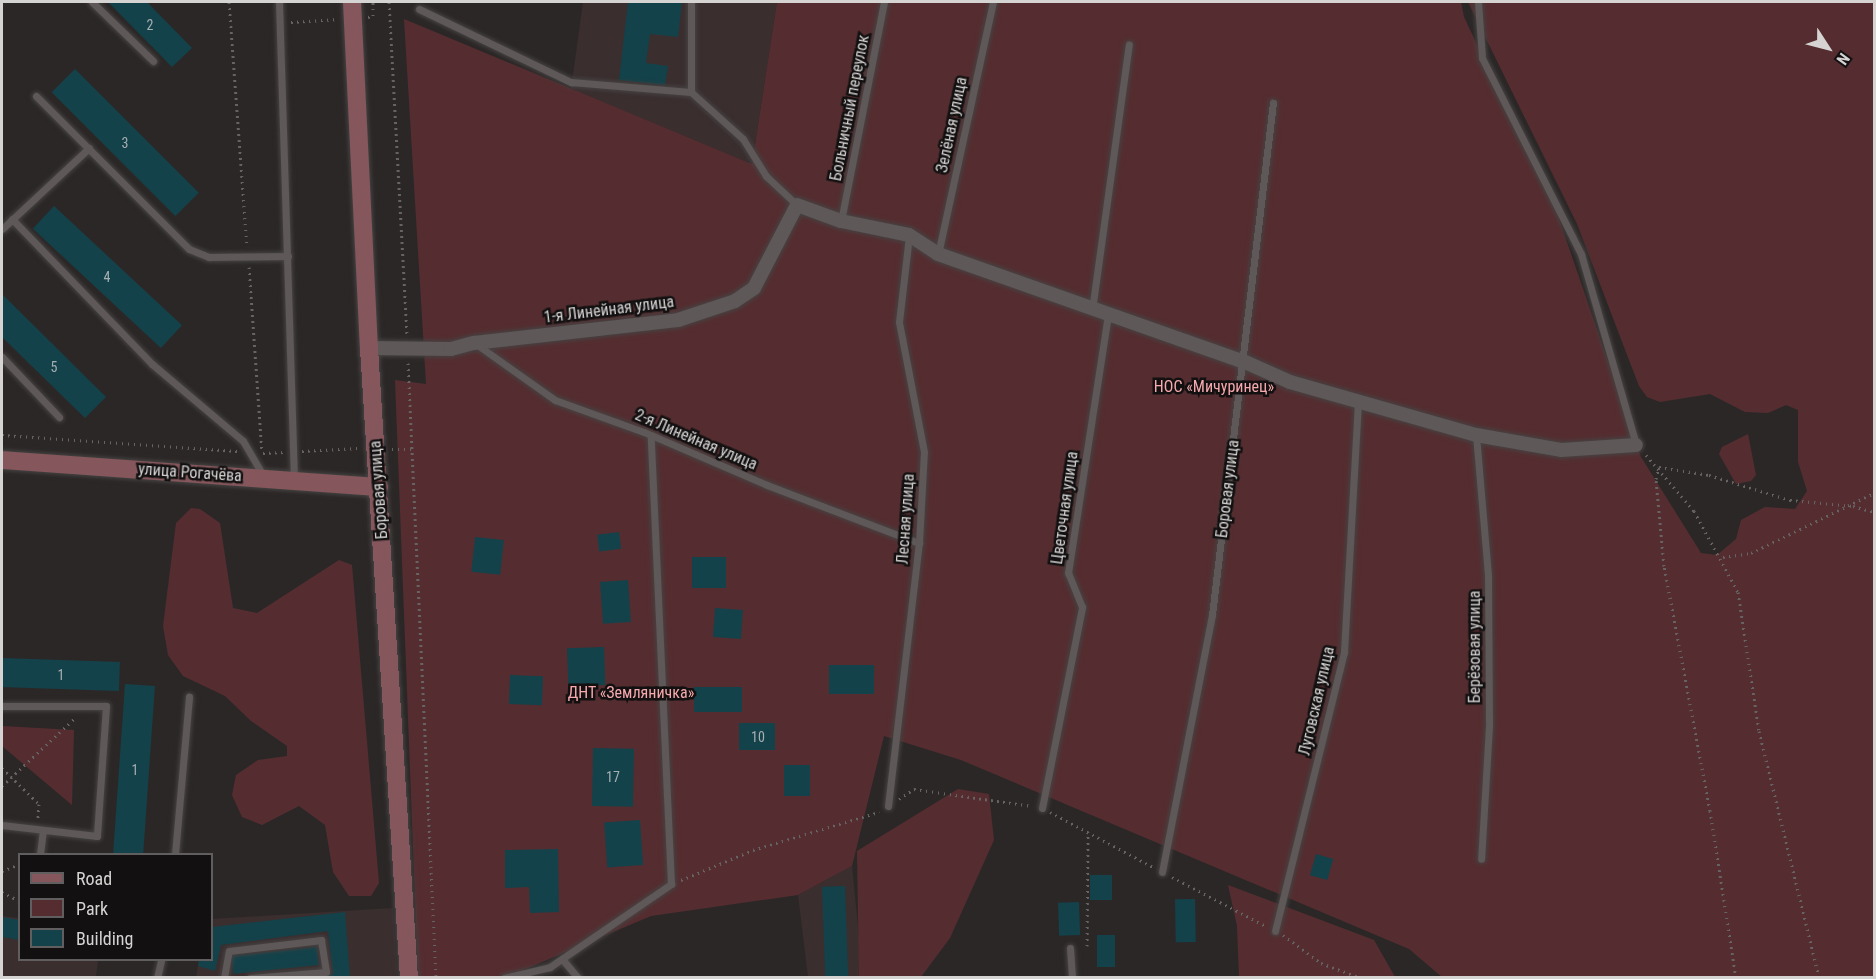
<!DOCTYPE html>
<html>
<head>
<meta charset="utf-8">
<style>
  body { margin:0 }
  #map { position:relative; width:1876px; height:979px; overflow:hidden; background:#2c2727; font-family:"Roboto Condensed",sans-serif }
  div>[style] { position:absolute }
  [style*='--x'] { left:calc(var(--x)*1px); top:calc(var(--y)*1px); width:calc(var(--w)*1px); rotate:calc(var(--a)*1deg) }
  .built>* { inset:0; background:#3a2e2f }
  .green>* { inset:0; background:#552d30 }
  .building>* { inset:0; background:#14424a; transform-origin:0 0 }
  .path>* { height:3px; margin-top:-1.5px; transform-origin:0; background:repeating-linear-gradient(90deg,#676363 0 1.5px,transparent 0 6px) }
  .roads { filter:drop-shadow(0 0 2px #464343) drop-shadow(0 0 2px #464343) }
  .lane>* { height:7px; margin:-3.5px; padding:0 3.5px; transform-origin:3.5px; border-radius:3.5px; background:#5e5858 }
  .street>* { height:14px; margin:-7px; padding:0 7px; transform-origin:7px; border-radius:7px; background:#5e5858 }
  .secondary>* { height:18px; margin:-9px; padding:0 9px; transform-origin:9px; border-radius:9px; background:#85575c }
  span { translate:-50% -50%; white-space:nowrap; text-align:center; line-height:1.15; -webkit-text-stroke:5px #121010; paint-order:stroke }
  .number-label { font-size:14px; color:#a6afb1 }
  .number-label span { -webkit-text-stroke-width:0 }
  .street-label { font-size:16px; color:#d6d3d3 }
  .park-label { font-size:16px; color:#f7a9ad }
  .frame { position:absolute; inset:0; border:3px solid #d6d3d3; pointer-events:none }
  .legend { position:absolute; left:18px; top:853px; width:195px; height:108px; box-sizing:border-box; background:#121010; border:2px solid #605e5e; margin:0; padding:8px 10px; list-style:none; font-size:18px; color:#d6d3d3 }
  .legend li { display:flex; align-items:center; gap:12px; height:30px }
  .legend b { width:30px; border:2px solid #605e5e }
  .north { position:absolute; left:1798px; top:18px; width:60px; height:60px; -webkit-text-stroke:4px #121010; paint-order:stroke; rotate:126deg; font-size:16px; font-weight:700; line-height:24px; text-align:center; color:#d6d3d3 }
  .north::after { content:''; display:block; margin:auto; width:21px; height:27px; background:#d6d3d3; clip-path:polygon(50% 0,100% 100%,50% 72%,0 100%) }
</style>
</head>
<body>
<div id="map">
  <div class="built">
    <div style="clip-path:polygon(583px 2px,777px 2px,752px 164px,571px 89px)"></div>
    <div style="clip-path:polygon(852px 866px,863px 977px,808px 977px,798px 895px)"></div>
    <div style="clip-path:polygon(393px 908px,397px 977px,196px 978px,199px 960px,212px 960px,212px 919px)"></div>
    <div style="clip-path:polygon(2px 916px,19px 918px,20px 960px,98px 960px,96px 977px,2px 977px)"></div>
  </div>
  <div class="green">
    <div style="clip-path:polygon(777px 2px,1461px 2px,1464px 17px,1558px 216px,1641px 457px,1701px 553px,1717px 555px,1736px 539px,1741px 520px,1765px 507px,1795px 509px,1807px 491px,1798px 462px,1798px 410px,1786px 405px,1768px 413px,1745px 412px,1710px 394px,1660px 402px,1647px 397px,1639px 386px,1577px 224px,1468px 2px,1874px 2px,1874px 977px,1442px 977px,1409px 949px,961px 760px,884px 736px,852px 866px,798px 895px,651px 916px,507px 977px,418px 977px,395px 380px,426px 384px,404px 19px,752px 164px)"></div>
    <div style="clip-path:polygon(1748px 434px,1756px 475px,1751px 481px,1736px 484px,1719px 454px,1722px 447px)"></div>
    <div style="clip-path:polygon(191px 508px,200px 509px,220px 523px,233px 608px,257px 613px,339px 560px,352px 565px,379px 883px,371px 896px,349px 896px,333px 872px,325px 825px,299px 806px,262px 825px,242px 817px,232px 795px,236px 775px,258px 760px,287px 756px,287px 746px,251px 721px,225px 696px,183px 676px,168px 655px,163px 626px,176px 523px)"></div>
    <div style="clip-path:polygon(2px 726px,74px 730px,72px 805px,2px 746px)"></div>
    <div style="clip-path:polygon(958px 789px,989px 794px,994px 840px,950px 938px,921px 977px,859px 977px,857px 851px)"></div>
    <div style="clip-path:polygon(1228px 885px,1374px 940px,1395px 977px,1239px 977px,1237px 926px)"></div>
  </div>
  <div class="building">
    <div style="clip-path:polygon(108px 2px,147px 2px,192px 48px,172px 67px)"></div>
    <div style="clip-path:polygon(628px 2px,682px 2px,678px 37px,650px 34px,646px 63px,668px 66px,665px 85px,619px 80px)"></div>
    <div style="left:75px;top:69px;width:175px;height:33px;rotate:45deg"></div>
    <div style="left:54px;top:206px;width:175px;height:31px;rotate:43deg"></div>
    <div style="clip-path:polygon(2px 294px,106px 397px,85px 418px,2px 337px)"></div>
    <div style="left:619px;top:532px;width:17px;height:22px;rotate:83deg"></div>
    <div style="left:475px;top:537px;width:29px;height:35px;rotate:6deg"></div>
    <div style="left:692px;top:557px;width:34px;height:31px"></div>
    <div style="left:628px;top:580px;width:42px;height:28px;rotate:86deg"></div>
    <div style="left:715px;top:608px;width:28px;height:29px;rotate:4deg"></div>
    <div style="left:604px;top:647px;width:38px;height:37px;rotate:88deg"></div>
    <div style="left:2px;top:658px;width:118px;height:29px;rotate:2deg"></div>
    <div style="left:874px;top:665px;width:29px;height:45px;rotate:90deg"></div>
    <div style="left:510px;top:675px;width:33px;height:29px;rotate:2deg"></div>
    <div style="left:125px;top:684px;width:30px;height:170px;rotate:4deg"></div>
    <div style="left:694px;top:687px;width:48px;height:25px"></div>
    <div style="left:739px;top:723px;width:36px;height:27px"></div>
    <div style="left:593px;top:748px;width:41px;height:58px;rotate:1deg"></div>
    <div style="left:810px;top:765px;width:31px;height:26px;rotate:90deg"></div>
    <div style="left:640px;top:820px;width:45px;height:36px;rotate:86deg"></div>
    <div style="clip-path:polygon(558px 849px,559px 912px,530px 913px,529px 887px,505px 888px,505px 850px)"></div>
    <div style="left:1316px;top:854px;width:18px;height:22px;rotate:16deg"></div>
    <div style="left:1112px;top:875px;width:25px;height:22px;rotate:90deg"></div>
    <div style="left:845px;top:886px;width:92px;height:23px;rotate:88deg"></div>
    <div style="left:1195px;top:899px;width:43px;height:20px;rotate:89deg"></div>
    <div style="left:1079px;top:902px;width:33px;height:21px;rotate:88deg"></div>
    <div style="clip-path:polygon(345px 912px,350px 978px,320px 978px,333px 974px,328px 931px,221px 945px,215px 971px,198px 966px,199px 960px,212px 960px,212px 927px)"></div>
    <div style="clip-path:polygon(2px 917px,20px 920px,20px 940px,2px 937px)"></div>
    <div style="left:1115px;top:935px;width:32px;height:18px;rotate:90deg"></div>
    <div style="left:317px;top:947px;width:18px;height:86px;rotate:84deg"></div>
  </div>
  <div class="path">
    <div style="--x:229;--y:2;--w:244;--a:85.8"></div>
    <div style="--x:389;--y:2;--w:333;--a:86.9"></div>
    <div style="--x:368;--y:17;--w:5;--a:-11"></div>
    <div style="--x:373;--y:16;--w:14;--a:-90"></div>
    <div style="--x:291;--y:22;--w:47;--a:-3.7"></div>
    <div style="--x:249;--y:267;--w:184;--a:86"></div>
    <div style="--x:408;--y:363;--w:616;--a:87.39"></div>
    <div style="--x:2;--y:435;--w:236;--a:3.9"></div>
    <div style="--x:392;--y:449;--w:19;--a:0"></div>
    <div style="--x:302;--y:451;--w:56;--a:-3.1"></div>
    <div style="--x:263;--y:453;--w:21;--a:-3"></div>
    <div style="--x:1646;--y:455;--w:74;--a:49.4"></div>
    <div style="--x:1694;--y:511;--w:92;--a:61.5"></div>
    <div style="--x:1738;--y:592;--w:141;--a:81.4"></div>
    <div style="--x:1759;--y:731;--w:254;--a:76.3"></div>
    <div style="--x:1723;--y:557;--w:28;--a:-8"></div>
    <div style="--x:1751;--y:553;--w:137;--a:-26"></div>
    <div style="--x:2;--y:768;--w:52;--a:44.2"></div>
    <div style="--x:39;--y:804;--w:15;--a:94"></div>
    <div style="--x:2;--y:786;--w:100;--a:-43"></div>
    <div style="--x:899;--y:799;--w:18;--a:-34"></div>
    <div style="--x:914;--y:789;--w:119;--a:8.2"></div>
    <div style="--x:1050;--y:812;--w:117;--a:28.1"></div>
    <div style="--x:2;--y:871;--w:19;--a:-21"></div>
    <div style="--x:1172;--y:877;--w:104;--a:27.6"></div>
    <div style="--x:681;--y:880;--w:78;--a:-22.6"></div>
    <div style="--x:753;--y:850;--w:132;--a:-16.8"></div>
    <div style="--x:2;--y:892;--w:20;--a:27"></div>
    <div style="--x:1283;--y:935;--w:47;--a:36.4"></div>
    <div style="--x:1321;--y:963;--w:43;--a:20.6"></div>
    <div style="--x:1087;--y:946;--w:114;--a:-89.5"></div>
    <div style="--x:1736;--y:978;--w:169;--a:-98.8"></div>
    <div style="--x:1710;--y:811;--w:249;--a:-100.6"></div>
    <div style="--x:1664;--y:566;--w:87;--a:-95.3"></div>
    <div style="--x:1656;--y:479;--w:12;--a:-76"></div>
    <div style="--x:1659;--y:467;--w:51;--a:9.1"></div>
    <div style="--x:1709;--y:475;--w:85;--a:17.2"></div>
    <div style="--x:1790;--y:500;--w:63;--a:5.4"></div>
    <div style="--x:1853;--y:506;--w:22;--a:16"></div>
  </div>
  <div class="roads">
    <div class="lane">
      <div style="--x:92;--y:2;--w:85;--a:44"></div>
      <div style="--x:279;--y:2;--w:476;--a:88.2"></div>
      <div style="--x:1478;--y:2;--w:56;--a:85.9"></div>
      <div style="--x:1482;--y:58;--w:220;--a:63.2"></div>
      <div style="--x:1581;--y:254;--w:199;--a:73.9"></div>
      <div style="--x:419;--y:9;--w:169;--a:25.7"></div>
      <div style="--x:571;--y:82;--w:120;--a:4.8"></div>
      <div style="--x:691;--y:92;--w:90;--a:-90"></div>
      <div style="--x:691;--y:92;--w:70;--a:42.1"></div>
      <div style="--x:743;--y:139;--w:44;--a:58.1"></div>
      <div style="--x:766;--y:176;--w:42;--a:43.1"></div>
      <div style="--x:36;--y:96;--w:216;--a:45"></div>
      <div style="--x:189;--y:249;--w:22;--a:22"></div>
      <div style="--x:209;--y:257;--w:79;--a:-0.7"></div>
      <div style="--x:12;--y:219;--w:202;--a:46"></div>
      <div style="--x:152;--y:364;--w:119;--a:40.2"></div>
      <div style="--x:243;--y:441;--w:42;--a:59.7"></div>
      <div style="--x:841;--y:221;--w:223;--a:-78.9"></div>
      <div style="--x:2;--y:229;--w:119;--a:-43"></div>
      <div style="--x:938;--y:254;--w:258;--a:-77.7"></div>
      <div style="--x:1092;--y:310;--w:268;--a:-82.1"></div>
      <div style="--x:476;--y:344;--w:97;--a:35.3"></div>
      <div style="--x:555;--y:400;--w:95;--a:19.8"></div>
      <div style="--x:644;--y:432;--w:134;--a:23.3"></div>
      <div style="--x:767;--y:485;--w:163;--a:20.9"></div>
      <div style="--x:2;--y:357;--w:83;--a:46.5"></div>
      <div style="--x:1476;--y:435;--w:142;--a:85.1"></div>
      <div style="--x:1488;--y:576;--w:150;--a:89.6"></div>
      <div style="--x:1489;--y:726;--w:133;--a:93.4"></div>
      <div style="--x:2;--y:706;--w:104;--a:0"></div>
      <div style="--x:106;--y:706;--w:130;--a:94"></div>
      <div style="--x:97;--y:836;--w:96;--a:-173.4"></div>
      <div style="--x:888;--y:806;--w:265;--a:-83.3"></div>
      <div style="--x:919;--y:543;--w:91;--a:-86.9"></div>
      <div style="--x:924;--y:452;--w:132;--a:-100.9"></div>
      <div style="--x:899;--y:322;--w:88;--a:-83.4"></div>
      <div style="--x:1042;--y:808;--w:205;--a:-78.7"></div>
      <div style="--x:1082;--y:607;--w:37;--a:-112"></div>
      <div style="--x:1068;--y:573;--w:260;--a:-81.2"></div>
      <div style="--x:40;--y:854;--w:24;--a:-83"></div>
      <div style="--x:175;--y:854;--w:158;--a:-84.9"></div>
      <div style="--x:1162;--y:872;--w:262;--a:-79"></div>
      <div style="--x:1212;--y:615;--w:516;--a:-83.21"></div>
      <div style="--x:1275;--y:931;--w:287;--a:-76.1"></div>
      <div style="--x:1344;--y:652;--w:251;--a:-86.8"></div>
      <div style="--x:1070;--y:948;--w:30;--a:86"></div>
      <div style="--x:562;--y:959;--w:25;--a:50"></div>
      <div style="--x:157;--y:978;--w:18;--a:-77"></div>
      <div style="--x:224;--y:978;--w:27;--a:-80"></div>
      <div style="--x:229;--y:951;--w:93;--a:-6.8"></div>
      <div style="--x:321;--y:940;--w:32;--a:81"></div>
      <div style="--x:326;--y:972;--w:76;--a:175.5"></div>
      <div style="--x:504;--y:978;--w:47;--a:-13.4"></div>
      <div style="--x:550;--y:967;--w:147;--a:-34.4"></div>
      <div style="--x:671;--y:884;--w:449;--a:-92.6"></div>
    </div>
    <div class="street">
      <div style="--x:369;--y:348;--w:82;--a:0.7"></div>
      <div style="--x:451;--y:349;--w:24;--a:-15"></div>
      <div style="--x:474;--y:343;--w:205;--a:-6.4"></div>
      <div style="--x:678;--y:320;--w:60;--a:-18.4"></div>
      <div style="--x:735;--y:301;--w:23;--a:-34"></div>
      <div style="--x:754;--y:288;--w:93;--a:-62.6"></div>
      <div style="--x:797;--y:205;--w:47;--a:20"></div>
      <div style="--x:841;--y:221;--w:69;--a:11.6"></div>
      <div style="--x:909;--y:235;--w:35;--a:33"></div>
      <div style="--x:938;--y:254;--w:325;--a:19.4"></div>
      <div style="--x:1245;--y:362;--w:49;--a:24"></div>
      <div style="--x:1290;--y:382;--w:193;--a:15.9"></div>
      <div style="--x:1476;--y:435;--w:86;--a:10"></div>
      <div style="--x:1561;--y:450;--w:75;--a:-3.8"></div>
    </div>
    <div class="secondary">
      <div style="--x:352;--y:2;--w:346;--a:87.2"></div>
      <div style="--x:369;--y:348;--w:631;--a:86.37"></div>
      <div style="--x:2;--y:460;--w:378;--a:4.1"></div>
    </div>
  </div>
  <div class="number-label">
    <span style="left:150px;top:25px">2</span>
    <span style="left:125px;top:143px">3</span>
    <span style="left:107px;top:277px">4</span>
    <span style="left:54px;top:367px">5</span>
    <span style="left:61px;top:675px">1</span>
    <span style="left:758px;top:737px">10</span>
    <span style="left:135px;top:770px">1</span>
    <span style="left:613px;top:777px">17</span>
  </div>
  <div class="street-label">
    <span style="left:850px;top:108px;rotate:-79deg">Больничный переулок</span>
    <span style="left:952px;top:125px;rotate:-78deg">Зелёная улица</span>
    <span style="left:609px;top:310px;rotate:-7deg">1-я Линейная улица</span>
    <span style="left:696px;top:440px;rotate:23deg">2-я Линейная улица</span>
    <span style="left:190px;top:473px;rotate:4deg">улица Рогачёва</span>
    <span style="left:1228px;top:489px;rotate:-83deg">Боровая улица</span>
    <span style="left:379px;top:490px;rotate:-94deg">Боровая улица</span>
    <span style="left:1065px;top:508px;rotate:-82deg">Цветочная улица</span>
    <span style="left:906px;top:519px;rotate:-86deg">Лесная улица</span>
    <span style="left:1475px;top:647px;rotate:-90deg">Берёзовая улица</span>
    <span style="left:1317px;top:701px;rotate:-77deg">Луговская улица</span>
  </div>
  <div class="park-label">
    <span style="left:1214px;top:387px">НОС «Мичуринец»</span>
    <span style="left:631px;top:693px">ДНТ «Земляничка»</span>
  </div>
  <div class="frame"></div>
  <ul class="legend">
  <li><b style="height:8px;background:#85575c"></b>Road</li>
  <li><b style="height:16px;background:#552d30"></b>Park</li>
  <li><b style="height:16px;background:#14424a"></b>Building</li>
  </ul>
  <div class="north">N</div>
</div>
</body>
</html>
